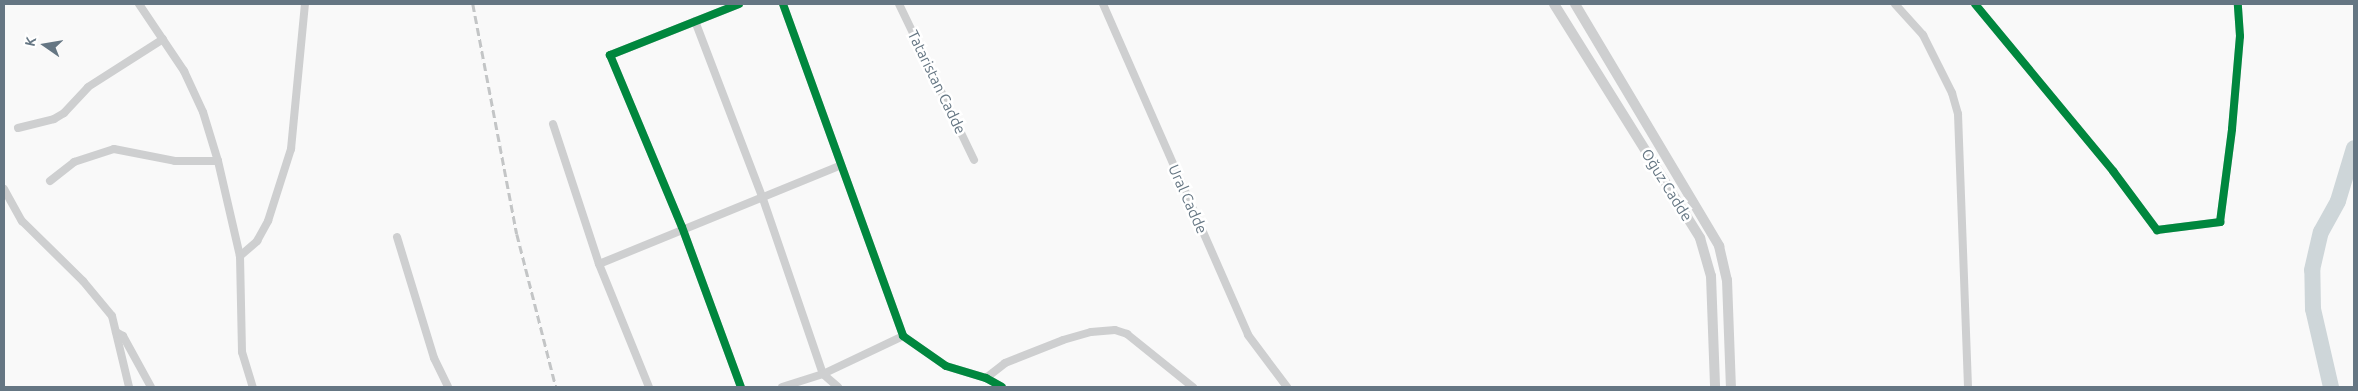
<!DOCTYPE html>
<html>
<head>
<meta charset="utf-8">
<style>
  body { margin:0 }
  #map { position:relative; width:2358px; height:391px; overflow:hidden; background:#f9f9f9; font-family:Ubuntu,sans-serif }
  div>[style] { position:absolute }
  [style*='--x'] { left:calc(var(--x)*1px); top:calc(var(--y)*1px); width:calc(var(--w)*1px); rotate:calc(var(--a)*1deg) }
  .river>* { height:16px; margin:-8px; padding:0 8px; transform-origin:8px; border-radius:8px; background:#ced6d9 }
  .minor>* { height:8px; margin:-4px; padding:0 4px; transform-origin:4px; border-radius:4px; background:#cecfd0 }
  .tertiary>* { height:10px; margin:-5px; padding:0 5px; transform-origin:5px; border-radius:5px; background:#cecfd0 }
  .rail>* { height:2.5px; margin-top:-1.25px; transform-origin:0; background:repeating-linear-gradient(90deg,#c3c5c6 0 8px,transparent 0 12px) }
  .cycleway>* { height:8px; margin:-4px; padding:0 4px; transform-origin:4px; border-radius:4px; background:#00873e }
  span { translate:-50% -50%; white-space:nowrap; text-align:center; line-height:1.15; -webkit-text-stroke:5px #fff; paint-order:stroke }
  .street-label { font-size:15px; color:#657683 }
  .frame { position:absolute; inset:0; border:5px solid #657683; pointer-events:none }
  .north { position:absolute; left:20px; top:20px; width:50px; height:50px; -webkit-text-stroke:4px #fff; paint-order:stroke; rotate:283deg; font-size:14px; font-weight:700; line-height:20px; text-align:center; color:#657683 }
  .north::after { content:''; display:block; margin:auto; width:18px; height:22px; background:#657683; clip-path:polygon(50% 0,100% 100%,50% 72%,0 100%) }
</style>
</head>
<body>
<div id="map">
  <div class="river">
    <div style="--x:2331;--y:387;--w:80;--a:-103"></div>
    <div style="--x:2313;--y:309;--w:39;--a:-91"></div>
    <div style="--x:2312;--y:270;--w:39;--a:-77"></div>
    <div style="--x:2321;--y:232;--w:35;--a:-61"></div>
    <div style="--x:2338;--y:201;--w:55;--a:-73.2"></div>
  </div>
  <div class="minor">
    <div style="--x:139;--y:4;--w:81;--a:56.1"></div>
    <div style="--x:184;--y:71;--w:45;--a:65.1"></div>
    <div style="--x:203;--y:112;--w:51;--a:73"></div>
    <div style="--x:218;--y:161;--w:98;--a:77"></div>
    <div style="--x:240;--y:256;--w:96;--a:88.8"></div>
    <div style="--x:242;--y:352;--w:37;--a:73"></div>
    <div style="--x:739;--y:4;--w:139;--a:158.4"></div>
    <div style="--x:610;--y:55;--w:186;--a:67.3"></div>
    <div style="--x:682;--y:227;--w:171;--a:69.8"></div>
    <div style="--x:783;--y:4;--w:353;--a:70.1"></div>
    <div style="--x:903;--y:336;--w:52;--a:34.9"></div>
    <div style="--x:946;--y:366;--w:42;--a:16.7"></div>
    <div style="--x:986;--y:378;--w:18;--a:29"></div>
    <div style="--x:899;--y:4;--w:173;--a:64.3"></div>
    <div style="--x:1103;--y:4;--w:361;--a:66.3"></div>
    <div style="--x:1248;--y:335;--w:65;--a:53.1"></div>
    <div style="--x:1895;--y:4;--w:42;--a:47.9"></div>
    <div style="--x:1923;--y:35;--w:65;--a:63.4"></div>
    <div style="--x:1952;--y:93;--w:22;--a:74"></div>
    <div style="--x:1958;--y:114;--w:273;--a:87.9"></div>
    <div style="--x:1975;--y:4;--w:217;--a:50.4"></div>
    <div style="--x:2113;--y:171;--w:74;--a:53.3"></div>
    <div style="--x:2157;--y:230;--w:64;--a:-7.2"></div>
    <div style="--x:2220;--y:222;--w:94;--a:-82.6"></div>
    <div style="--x:2232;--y:129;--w:93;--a:-85.1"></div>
    <div style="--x:2240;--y:36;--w:32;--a:-94"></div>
    <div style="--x:695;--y:21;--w:187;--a:69.1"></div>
    <div style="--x:762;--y:196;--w:188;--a:71.1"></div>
    <div style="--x:823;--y:374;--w:20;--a:41"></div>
    <div style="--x:553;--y:124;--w:147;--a:71.8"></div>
    <div style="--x:599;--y:264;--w:133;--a:67.9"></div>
    <div style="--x:18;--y:128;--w:37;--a:-14"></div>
    <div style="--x:54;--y:119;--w:12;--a:-31"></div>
    <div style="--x:64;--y:113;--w:35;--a:-47"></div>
    <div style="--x:88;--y:87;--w:89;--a:-32.6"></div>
    <div style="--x:50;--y:181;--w:31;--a:-38"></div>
    <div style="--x:74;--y:162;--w:42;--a:-18"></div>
    <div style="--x:114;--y:149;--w:62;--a:11.1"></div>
    <div style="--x:175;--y:161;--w:43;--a:0"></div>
    <div style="--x:4;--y:189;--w:37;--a:61"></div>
    <div style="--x:22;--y:221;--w:86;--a:44.5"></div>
    <div style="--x:83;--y:281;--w:45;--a:50.4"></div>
    <div style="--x:112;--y:316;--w:73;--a:76.5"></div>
    <div style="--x:397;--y:237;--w:127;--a:73"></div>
    <div style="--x:434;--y:358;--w:32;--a:64"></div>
    <div style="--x:240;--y:256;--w:23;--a:-41"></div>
    <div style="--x:257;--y:241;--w:23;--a:-61"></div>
    <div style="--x:268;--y:221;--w:76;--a:-72.3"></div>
    <div style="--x:291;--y:149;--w:146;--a:-84.5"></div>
    <div style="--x:599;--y:264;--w:261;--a:-22.2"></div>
    <div style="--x:116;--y:332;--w:8;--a:30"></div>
    <div style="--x:123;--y:336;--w:58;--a:61.2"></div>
    <div style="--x:986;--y:378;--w:24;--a:-38"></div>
    <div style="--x:1005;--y:363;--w:62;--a:-21.6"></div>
    <div style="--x:1063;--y:340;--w:29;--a:-16"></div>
    <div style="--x:1091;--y:332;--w:24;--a:-5"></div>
    <div style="--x:1115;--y:330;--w:13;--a:18"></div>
    <div style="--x:1127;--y:334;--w:85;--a:38.8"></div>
    <div style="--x:782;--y:387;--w:43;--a:-17.6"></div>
    <div style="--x:823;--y:374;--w:89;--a:-25.4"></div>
  </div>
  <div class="tertiary">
    <div style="--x:1554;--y:4;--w:276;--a:58"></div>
    <div style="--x:1700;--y:238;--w:40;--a:74"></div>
    <div style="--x:1711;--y:276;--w:111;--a:87.9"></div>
    <div style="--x:1575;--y:4;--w:282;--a:59.2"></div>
    <div style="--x:1719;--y:246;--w:35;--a:77"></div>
    <div style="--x:1727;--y:280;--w:107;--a:87.9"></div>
  </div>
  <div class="rail">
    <div style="--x:473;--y:4;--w:234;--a:79.2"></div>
    <div style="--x:517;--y:234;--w:158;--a:75.7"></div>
  </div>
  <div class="cycleway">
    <div style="--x:739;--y:4;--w:139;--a:158.4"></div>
    <div style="--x:610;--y:55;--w:186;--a:67.3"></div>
    <div style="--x:682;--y:227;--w:171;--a:69.8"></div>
    <div style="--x:783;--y:4;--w:353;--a:70.1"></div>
    <div style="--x:903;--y:336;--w:52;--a:34.9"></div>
    <div style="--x:946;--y:366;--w:42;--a:16.7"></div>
    <div style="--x:986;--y:378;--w:18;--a:29"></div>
    <div style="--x:1975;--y:4;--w:217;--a:50.4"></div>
    <div style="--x:2113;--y:171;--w:74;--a:53.3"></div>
    <div style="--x:2157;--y:230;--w:64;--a:-7.2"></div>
    <div style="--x:2220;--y:222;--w:94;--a:-82.6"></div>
    <div style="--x:2232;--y:129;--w:93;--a:-85.1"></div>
    <div style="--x:2240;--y:36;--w:32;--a:-94"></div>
  </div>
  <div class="street-label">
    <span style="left:937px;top:82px;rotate:64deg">Tataristan Cadde</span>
    <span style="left:1667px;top:185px;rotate:58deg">Oğuz Cadde</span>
    <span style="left:1188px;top:199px;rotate:66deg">Ural Cadde</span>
  </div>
  <div class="frame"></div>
  <div class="north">K</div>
</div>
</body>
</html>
